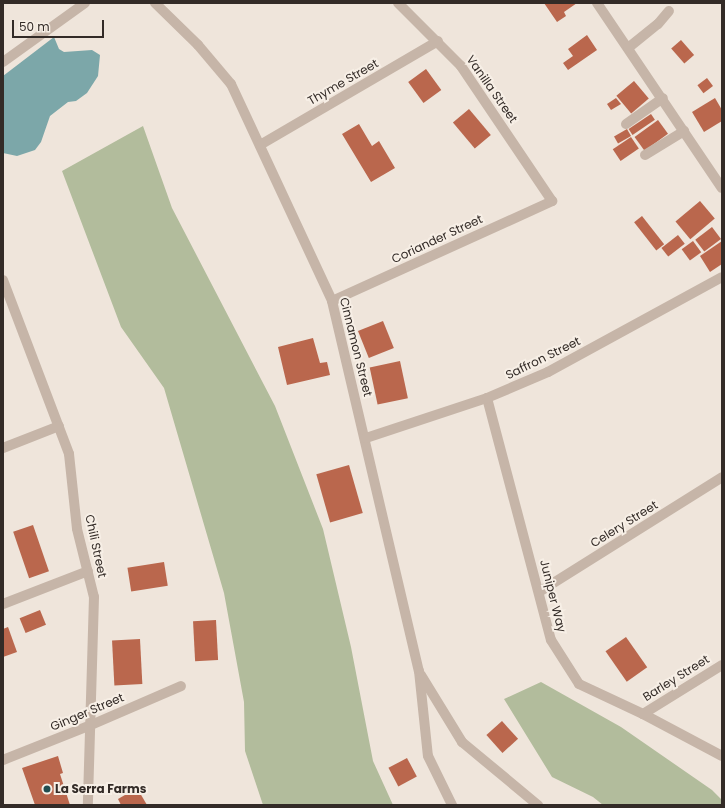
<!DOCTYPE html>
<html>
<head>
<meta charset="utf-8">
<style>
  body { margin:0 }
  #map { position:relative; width:725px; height:808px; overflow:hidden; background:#efe5db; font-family:Poppins,sans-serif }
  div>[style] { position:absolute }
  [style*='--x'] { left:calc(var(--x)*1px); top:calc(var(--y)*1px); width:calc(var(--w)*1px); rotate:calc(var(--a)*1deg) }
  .green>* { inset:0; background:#b2bc9c }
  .water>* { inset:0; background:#7ca7a9 }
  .building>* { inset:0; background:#ba674d; transform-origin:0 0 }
  .minor>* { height:10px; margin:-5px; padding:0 5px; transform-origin:5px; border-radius:5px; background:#c6b5a8 }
  .dots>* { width:11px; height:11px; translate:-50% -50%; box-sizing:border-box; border:2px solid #f7efe6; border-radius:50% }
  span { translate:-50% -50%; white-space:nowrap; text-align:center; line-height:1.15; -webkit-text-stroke:4px #f7efe6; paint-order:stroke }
  .street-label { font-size:12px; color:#332b27 }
  .poi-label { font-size:12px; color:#332b27; font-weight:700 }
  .left { translate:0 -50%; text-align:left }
  .frame { position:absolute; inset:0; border:4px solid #332b27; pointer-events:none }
  .scale { position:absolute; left:12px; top:20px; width:92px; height:18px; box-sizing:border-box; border:2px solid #332b27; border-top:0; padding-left:5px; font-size:12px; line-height:14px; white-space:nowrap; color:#332b27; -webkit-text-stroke:3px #f7efe6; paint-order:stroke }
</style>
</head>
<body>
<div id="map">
  <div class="green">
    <div style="clip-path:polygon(143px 126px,172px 208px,275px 406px,323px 529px,351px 647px,373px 761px,393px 805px,263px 805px,245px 751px,244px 702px,224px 593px,164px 388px,121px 327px,62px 171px)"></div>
    <div style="clip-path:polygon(541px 682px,621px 727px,712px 790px,722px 800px,722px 805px,603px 805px,593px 797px,552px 777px,504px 699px)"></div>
  </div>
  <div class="water">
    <div style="clip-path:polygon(54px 37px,59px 49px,64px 52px,92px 50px,100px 55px,98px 76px,87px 93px,76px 101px,68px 102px,50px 116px,41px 142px,35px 150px,17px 156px,3px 153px,3px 76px)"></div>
  </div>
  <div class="building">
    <div style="clip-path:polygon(544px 3px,577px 3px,564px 12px,566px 16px,557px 22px)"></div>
    <div style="clip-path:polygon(587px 35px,597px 50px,568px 70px,563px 63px,573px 56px,568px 49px)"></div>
    <div style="left:681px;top:40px;width:20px;height:13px;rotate:49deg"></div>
    <div style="left:426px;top:69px;width:26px;height:22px;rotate:54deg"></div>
    <div style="left:707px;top:78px;width:10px;height:12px;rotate:53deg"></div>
    <div style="left:634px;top:81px;width:23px;height:23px;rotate:50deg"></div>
    <div style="clip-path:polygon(616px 98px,621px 104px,611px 110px,607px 104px)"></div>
    <div style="clip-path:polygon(715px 98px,722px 110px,722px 121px,704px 132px,692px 112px)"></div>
    <div style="left:469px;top:109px;width:34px;height:21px;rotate:50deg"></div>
    <div style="left:651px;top:114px;width:7px;height:27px;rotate:56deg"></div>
    <div style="left:658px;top:120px;width:17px;height:29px;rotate:54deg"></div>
    <div style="clip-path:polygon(359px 124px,372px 146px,379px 141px,395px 168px,371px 182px,342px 134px)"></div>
    <div style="left:627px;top:129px;width:8px;height:15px;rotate:60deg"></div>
    <div style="left:631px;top:137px;width:14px;height:22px;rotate:56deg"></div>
    <div style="left:700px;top:201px;width:23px;height:32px;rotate:50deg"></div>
    <div style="left:642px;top:216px;width:36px;height:10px;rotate:52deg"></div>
    <div style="left:712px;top:227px;width:15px;height:21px;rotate:53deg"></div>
    <div style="left:678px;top:235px;width:11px;height:21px;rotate:52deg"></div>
    <div style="left:693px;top:241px;width:14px;height:14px;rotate:54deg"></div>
    <div style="clip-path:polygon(722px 241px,722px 264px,710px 272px,700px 256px)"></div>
    <div style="left:383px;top:321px;width:29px;height:27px;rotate:68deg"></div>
    <div style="clip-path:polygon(313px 338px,320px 363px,327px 362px,330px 375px,287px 385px,278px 347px)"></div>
    <div style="left:400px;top:361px;width:38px;height:31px;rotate:78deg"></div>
    <div style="left:349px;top:465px;width:50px;height:34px;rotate:74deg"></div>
    <div style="left:33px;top:525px;width:49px;height:21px;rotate:71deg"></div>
    <div style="left:164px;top:562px;width:24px;height:37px;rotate:81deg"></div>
    <div style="left:40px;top:610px;width:16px;height:22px;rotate:68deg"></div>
    <div style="left:216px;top:620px;width:40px;height:23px;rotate:87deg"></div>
    <div style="clip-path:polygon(8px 627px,17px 652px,3px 657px,3px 629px)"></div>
    <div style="left:626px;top:637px;width:37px;height:25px;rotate:55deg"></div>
    <div style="left:140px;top:639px;width:45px;height:28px;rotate:87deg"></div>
    <div style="left:502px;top:721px;width:24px;height:21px;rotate:48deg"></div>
    <div style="clip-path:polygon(58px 756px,63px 773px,60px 774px,70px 805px,35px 805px,22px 768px)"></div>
    <div style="left:407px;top:758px;width:21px;height:21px;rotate:62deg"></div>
    <div style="clip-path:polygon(137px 788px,147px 805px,121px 805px,118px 799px)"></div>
  </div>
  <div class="minor">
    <div style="--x:155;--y:3;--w:60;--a:44.3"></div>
    <div style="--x:198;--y:45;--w:51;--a:49.8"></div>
    <div style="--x:231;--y:84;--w:239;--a:65"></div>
    <div style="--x:332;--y:301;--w:380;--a:76.8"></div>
    <div style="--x:419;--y:671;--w:85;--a:84"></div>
    <div style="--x:428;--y:756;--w:55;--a:63.9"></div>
    <div style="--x:597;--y:3;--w:223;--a:56"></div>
    <div style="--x:628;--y:48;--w:38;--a:-39"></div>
    <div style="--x:658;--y:24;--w:17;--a:-50"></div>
    <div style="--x:3;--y:62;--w:101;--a:-35.7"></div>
    <div style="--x:626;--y:124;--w:45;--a:-35.1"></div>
    <div style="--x:260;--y:145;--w:206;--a:-30.3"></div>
    <div style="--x:645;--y:155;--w:46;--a:-31.6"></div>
    <div style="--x:3;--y:280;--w:186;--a:69.2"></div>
    <div style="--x:69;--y:454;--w:75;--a:83.9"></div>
    <div style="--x:77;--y:529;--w:70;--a:76"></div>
    <div style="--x:94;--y:597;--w:208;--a:91.7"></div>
    <div style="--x:332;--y:301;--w:242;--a:-24.4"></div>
    <div style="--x:552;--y:201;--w:163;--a:-124"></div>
    <div style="--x:461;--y:66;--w:89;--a:-135"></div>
    <div style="--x:487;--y:398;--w:250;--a:75.2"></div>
    <div style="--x:551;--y:640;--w:52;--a:57.5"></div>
    <div style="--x:579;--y:684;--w:71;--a:25.1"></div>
    <div style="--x:643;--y:714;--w:89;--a:28"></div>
    <div style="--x:366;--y:438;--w:127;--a:-18.3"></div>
    <div style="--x:487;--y:398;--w:66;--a:-23.1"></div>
    <div style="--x:548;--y:372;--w:198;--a:-28.6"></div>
    <div style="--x:3;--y:448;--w:60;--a:-21.4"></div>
    <div style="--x:539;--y:592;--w:216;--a:-32.1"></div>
    <div style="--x:3;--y:604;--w:91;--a:-21.2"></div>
    <div style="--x:421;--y:675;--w:79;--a:58.5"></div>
    <div style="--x:462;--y:742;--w:99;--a:39.7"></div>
    <div style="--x:643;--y:714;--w:93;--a:-31.8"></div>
    <div style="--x:3;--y:760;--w:95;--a:-21.7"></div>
    <div style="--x:91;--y:725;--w:98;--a:-23.4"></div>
  </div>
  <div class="dots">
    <div style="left:47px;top:789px;background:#214d50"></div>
  </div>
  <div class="street-label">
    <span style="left:343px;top:82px;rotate:-30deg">Thyme Street</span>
    <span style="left:492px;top:89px;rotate:55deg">Vanilla Street</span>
    <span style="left:437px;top:239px;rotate:-25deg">Coriander Street</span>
    <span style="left:356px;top:347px;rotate:76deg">Cinnamon Street</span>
    <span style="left:543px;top:358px;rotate:-26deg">Saffron Street</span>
    <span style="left:624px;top:524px;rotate:-32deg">Celery Street</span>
    <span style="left:96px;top:546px;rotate:78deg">Chili Street</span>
    <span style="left:553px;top:596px;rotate:76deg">Juniper Way</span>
    <span style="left:676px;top:678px;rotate:-32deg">Barley Street</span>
    <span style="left:87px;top:712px;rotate:-23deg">Ginger Street</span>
  </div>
  <div class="poi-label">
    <span class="left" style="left:55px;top:789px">La Serra Farms</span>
  </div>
  <div class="frame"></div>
  <div class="scale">50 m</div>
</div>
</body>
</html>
